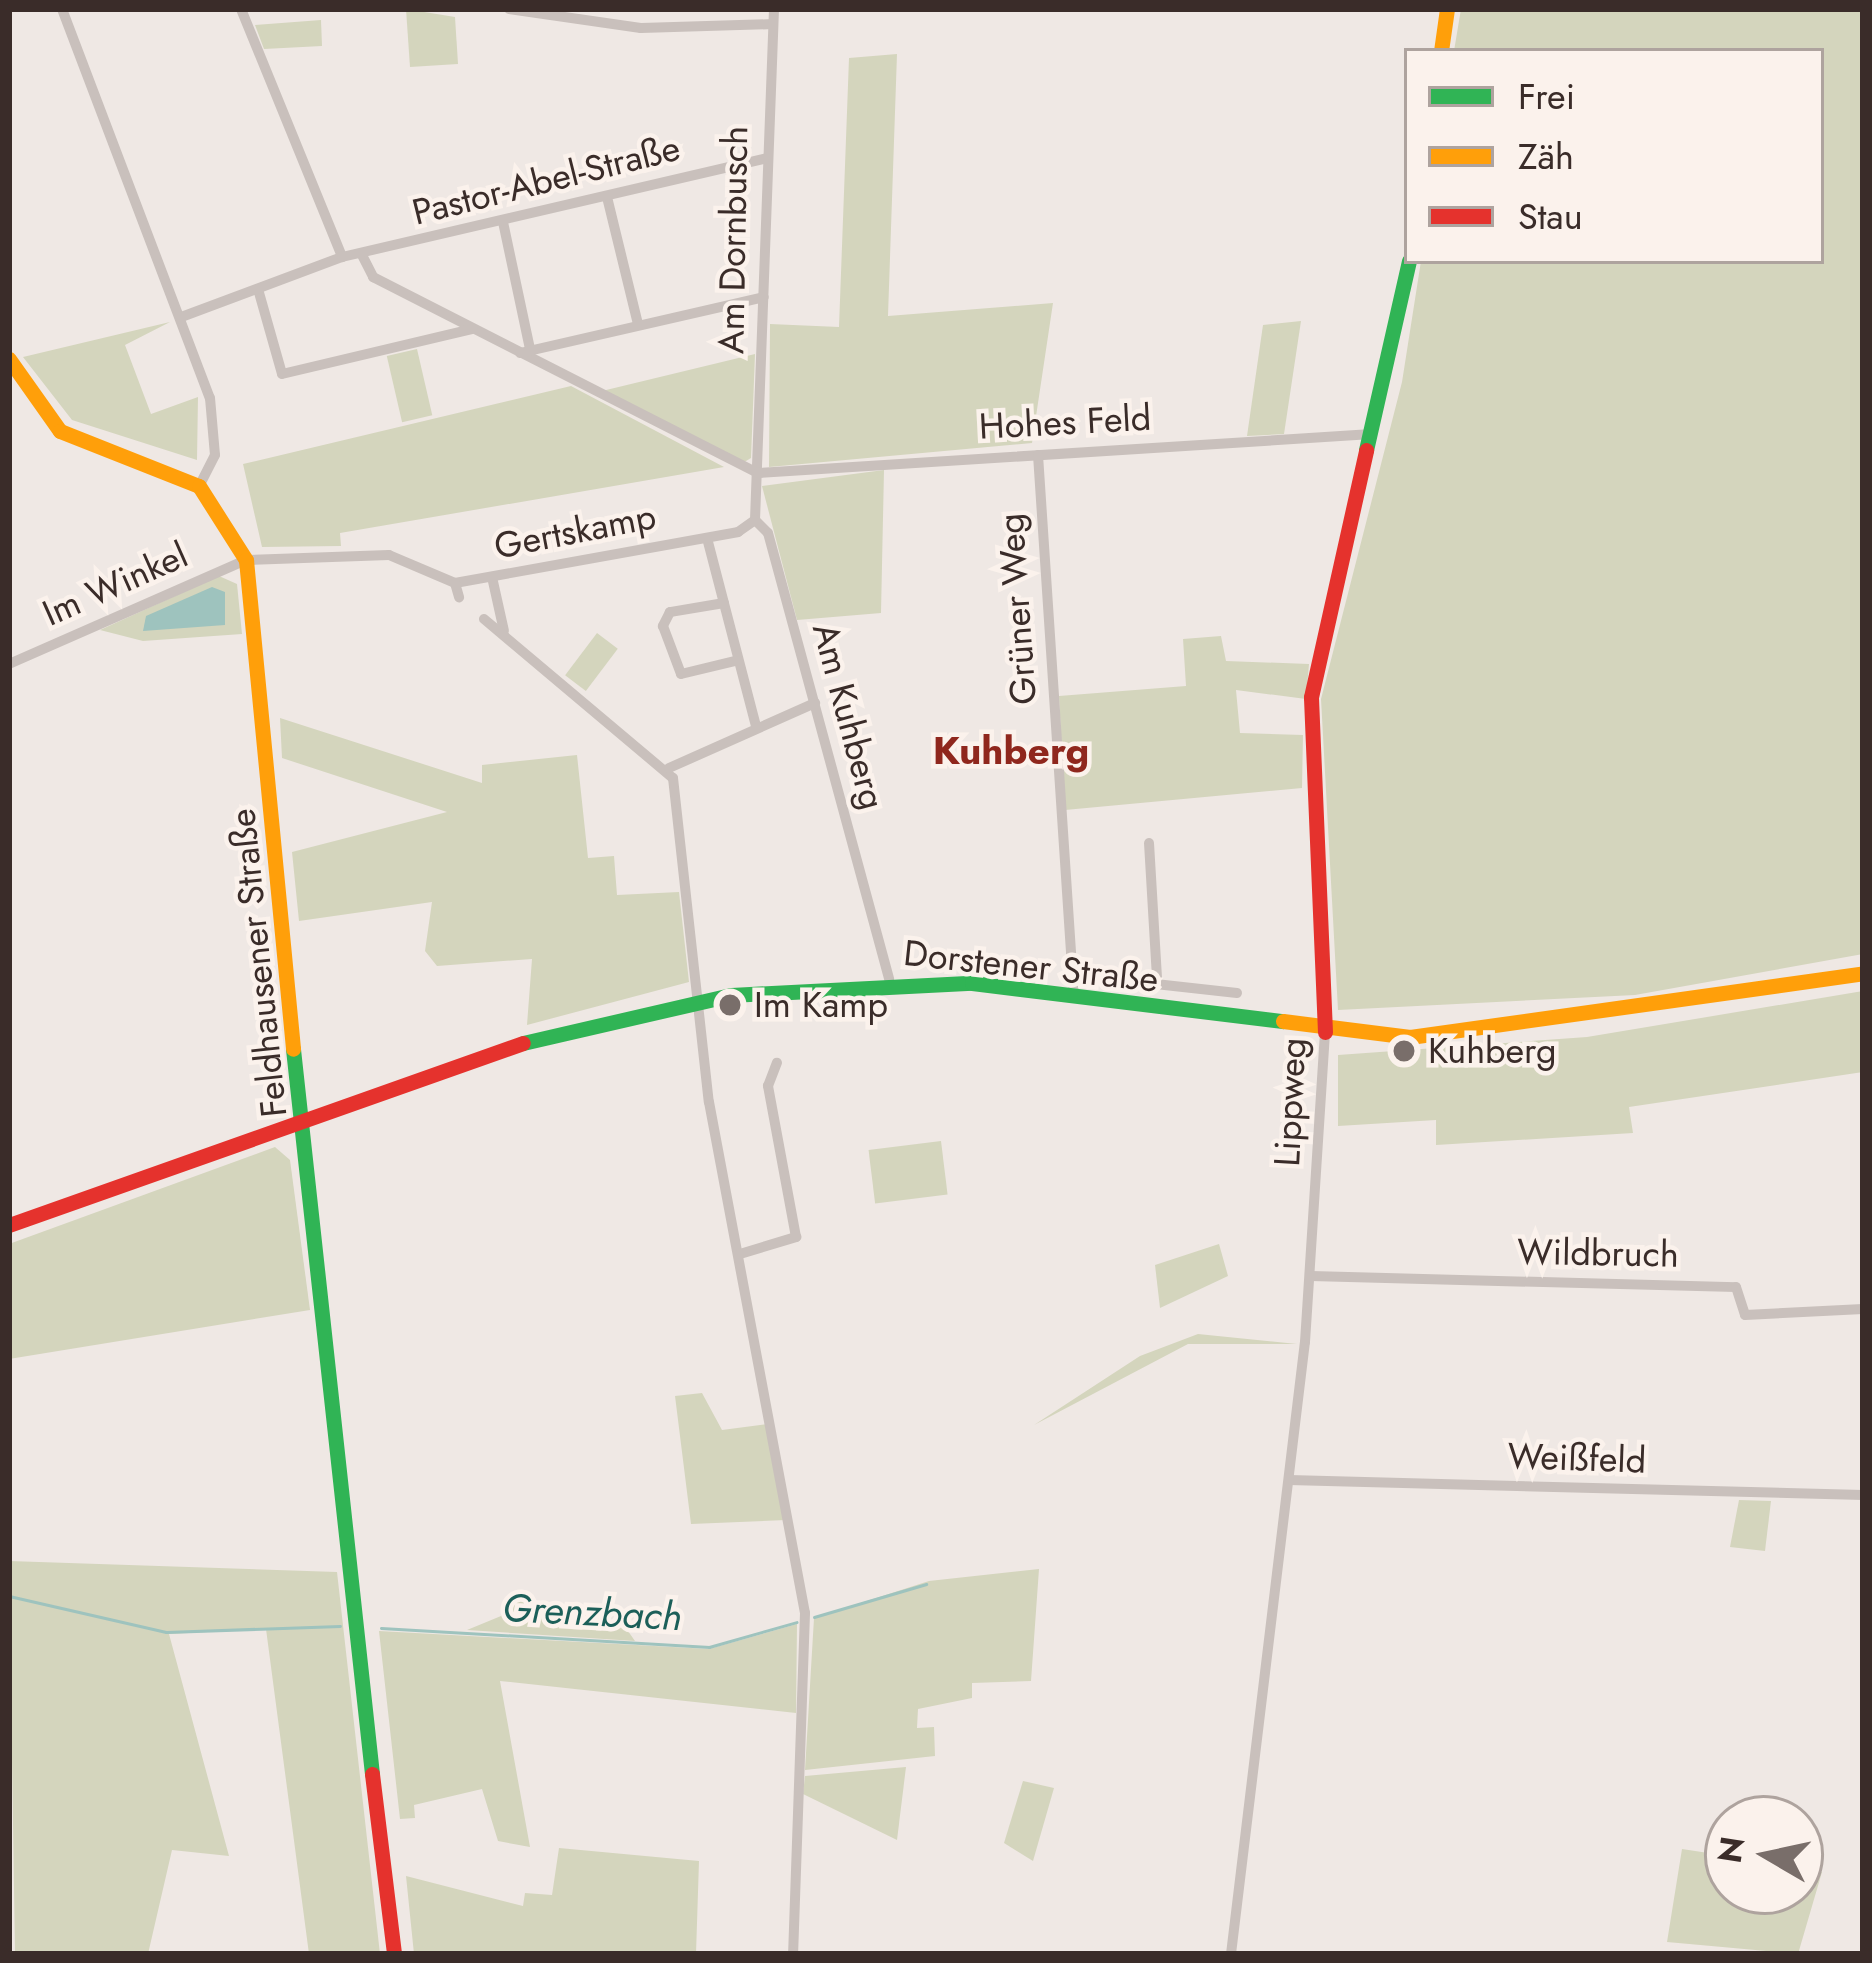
<!DOCTYPE html>
<html>
<head>
<meta charset="utf-8">
<style>
  body { margin:0 }
  #map { position:relative; width:1872px; height:1963px; overflow:hidden; background:#efe8e4; font-family:Jost,sans-serif }
  div>[style] { position:absolute }
  [style*='--x'] { left:calc(var(--x)*1px); top:calc(var(--y)*1px); width:calc(var(--w)*1px); rotate:calc(var(--a)*1deg) }
  .green>* { inset:0; background:#d4d5bd; transform-origin:0 0 }
  .water>* { inset:0; background:#9ec3be }
  .stream>* { height:3px; margin:-1.5px; padding:0 1.5px; transform-origin:1.5px; border-radius:1.5px; background:#9ec3be }
  .street>* { height:10px; margin:-5px; padding:0 5px; transform-origin:5px; border-radius:5px; background:#c9c0bc }
  .fast>* { height:15px; margin:-7.5px; padding:0 7.5px; transform-origin:7.5px; border-radius:7.5px; background:#30b455 }
  .slow>* { height:15px; margin:-7.5px; padding:0 7.5px; transform-origin:7.5px; border-radius:7.5px; background:#ff9f0a }
  .jam>* { height:15px; margin:-7.5px; padding:0 7.5px; transform-origin:7.5px; border-radius:7.5px; background:#e5322d }
  .dots>* { width:33px; height:33px; translate:-50% -50%; box-sizing:border-box; border:6px solid #fbf2ec; border-radius:50% }
  span { translate:-50% -50%; white-space:nowrap; text-align:center; line-height:1.15; -webkit-text-stroke:9px #fbf2ec; paint-order:stroke }
  .street-label { font-size:36px; color:#3a2c29 }
  .poi-label { font-size:36px; color:#3a2c29 }
  .left { translate:0 -50%; text-align:left }
  .neighbourhood-label { font-size:39px; color:#8f271d; font-weight:700 }
  .water-label { font-size:39px; color:#1c5f59; font-style:italic }
  .frame { position:absolute; inset:0; border:12px solid #3a2c29; pointer-events:none }
  .legend { position:absolute; left:1404px; top:48px; width:420px; height:216px; box-sizing:border-box; background:#fbf2ec; border:3px solid #aea39e; margin:0; padding:15px 21px; list-style:none; font-size:36px; color:#3a2c29 }
  .legend li { display:flex; align-items:center; gap:24px; height:60px }
  .legend b { width:60px; border:3px solid #aea39e }
  .north { position:absolute; left:1704px; top:1795px; width:120px; height:120px; box-sizing:border-box; background:#fbf2ec; border:3px solid #aea39e; border-radius:50%; rotate:279deg; font-size:33px; font-weight:700; line-height:48px; text-align:center; color:#3a2c29 }
  .north::after { content:''; display:block; margin:auto; width:42px; height:54px; background:#796e6a; clip-path:polygon(50% 0,100% 100%,50% 72%,0 100%) }
</style>
</head>
<body>
<div id="map">
  <div class="green">
    <div style="clip-path:polygon(406px 9px,455px 17px,458px 64px,410px 67px)"></div>
    <div style="clip-path:polygon(1461px 9px,1863px 9px,1863px 954px,1635px 995px,1338px 1010px,1321px 699px,1402px 382px,1421px 261px,1821px 261px,1821px 51px,1454px 51px)"></div>
    <div style="clip-path:polygon(321px 20px,322px 46px,264px 49px,255px 25px)"></div>
    <div style="clip-path:polygon(897px 54px,888px 316px,1053px 303px,1032px 443px,769px 467px,770px 324px,839px 327px,849px 58px)"></div>
    <div style="clip-path:polygon(1301px 321px,1284px 434px,1247px 436px,1263px 325px)"></div>
    <div style="clip-path:polygon(170px 322px,125px 345px,151px 414px,198px 397px,197px 460px,72px 420px,23px 357px)"></div>
    <div style="left:417px;top:349px;width:68px;height:31px;rotate:77deg"></div>
    <div style="clip-path:polygon(755px 354px,751px 458px,741px 464px,602px 391px)"></div>
    <div style="clip-path:polygon(571px 386px,724px 467px,340px 533px,341px 546px,262px 547px,243px 464px)"></div>
    <div style="clip-path:polygon(884px 470px,881px 613px,797px 620px,762px 486px)"></div>
    <div style="clip-path:polygon(219px 576px,237px 584px,242px 634px,143px 641px,100px 630px)"></div>
    <div style="left:597px;top:633px;width:26px;height:53px;rotate:37deg"></div>
    <div style="clip-path:polygon(1221px 636px,1226px 661px,1309px 664px,1306px 699px,1236px 690px,1240px 733px,1303px 735px,1302px 788px,1065px 810px,1059px 696px,1186px 686px,1183px 639px)"></div>
    <div style="clip-path:polygon(280px 718px,482px 783px,482px 765px,577px 755px,588px 858px,614px 856px,617px 895px,679px 892px,689px 982px,527px 1025px,532px 959px,437px 966px,425px 951px,432px 902px,299px 921px,292px 852px,447px 812px,282px 758px)"></div>
    <div style="clip-path:polygon(1863px 991px,1863px 1072px,1629px 1107px,1633px 1133px,1436px 1145px,1436px 1120px,1338px 1126px,1338px 1055px,1587px 1037px)"></div>
    <div style="left:941px;top:1141px;width:54px;height:73px;rotate:83deg"></div>
    <div style="clip-path:polygon(275px 1147px,290px 1160px,310px 1310px,9px 1359px,9px 1244px)"></div>
    <div style="clip-path:polygon(1219px 1244px,1228px 1276px,1160px 1308px,1155px 1265px)"></div>
    <div style="clip-path:polygon(1198px 1334px,1297px 1344px,1188px 1344px,1034px 1425px,1140px 1356px)"></div>
    <div style="clip-path:polygon(702px 1393px,722px 1430px,768px 1424px,786px 1520px,691px 1524px,675px 1396px)"></div>
    <div style="clip-path:polygon(1739px 1500px,1771px 1501px,1765px 1551px,1730px 1547px)"></div>
    <div style="clip-path:polygon(9px 1561px,337px 1572px,380px 1954px,309px 1954px,266px 1629px,169px 1634px,229px 1856px,172px 1850px,148px 1954px,15px 1954px)"></div>
    <div style="clip-path:polygon(1039px 1569px,1031px 1681px,972px 1683px,972px 1698px,918px 1709px,917px 1728px,934px 1727px,935px 1756px,805px 1770px,814px 1618px,929px 1581px)"></div>
    <div style="clip-path:polygon(511px 1597px,623px 1624px,635px 1641px,467px 1630px,501px 1616px)"></div>
    <div style="clip-path:polygon(797px 1624px,796px 1713px,500px 1681px,530px 1847px,498px 1841px,482px 1789px,414px 1805px,415px 1818px,400px 1819px,379px 1631px,709px 1649px)"></div>
    <div style="clip-path:polygon(906px 1767px,897px 1840px,803px 1794px,805px 1776px)"></div>
    <div style="clip-path:polygon(1023px 1781px,1054px 1788px,1033px 1861px,1004px 1843px)"></div>
    <div style="clip-path:polygon(559px 1848px,699px 1861px,696px 1954px,414px 1954px,406px 1876px,523px 1906px,525px 1893px,552px 1895px)"></div>
    <div style="clip-path:polygon(1682px 1849px,1728px 1856px,1728px 1891px,1800px 1891px,1800px 1869px,1822px 1872px,1798px 1954px,1667px 1942px)"></div>
  </div>
  <div class="water">
    <div style="clip-path:polygon(212px 587px,225px 592px,225px 625px,143px 631px,146px 616px)"></div>
  </div>
  <div class="stream">
    <div style="--x:9;--y:1596;--w:161;--a:12.9"></div>
    <div style="--x:166;--y:1632;--w:174;--a:-2"></div>
    <div style="--x:814;--y:1617;--w:117;--a:-16.4"></div>
    <div style="--x:381;--y:1628;--w:329;--a:3.3"></div>
    <div style="--x:709;--y:1647;--w:91;--a:-15.9"></div>
  </div>
  <div class="street">
    <div style="--x:62;--y:9;--w:416;--a:69.2"></div>
    <div style="--x:210;--y:398;--w:57;--a:85"></div>
    <div style="--x:215;--y:455;--w:35;--a:117"></div>
    <div style="--x:241;--y:9;--w:268;--a:67.8"></div>
    <div style="--x:509;--y:9;--w:133;--a:8.2"></div>
    <div style="--x:641;--y:28;--w:132;--a:-1.7"></div>
    <div style="--x:774;--y:9;--w:511;--a:92.13"></div>
    <div style="--x:755;--y:520;--w:18;--a:45"></div>
    <div style="--x:768;--y:533;--w:462;--a:74.8"></div>
    <div style="--x:607;--y:197;--w:131;--a:76.3"></div>
    <div style="--x:503;--y:222;--w:130;--a:78"></div>
    <div style="--x:362;--y:255;--w:25;--a:63"></div>
    <div style="--x:373;--y:277;--w:432;--a:27"></div>
    <div style="--x:758;--y:473;--w:615;--a:-3.63"></div>
    <div style="--x:258;--y:289;--w:88;--a:74.2"></div>
    <div style="--x:282;--y:374;--w:196;--a:-13.3"></div>
    <div style="--x:184;--y:316;--w:169;--a:-20.5"></div>
    <div style="--x:342;--y:257;--w:433;--a:-13.1"></div>
    <div style="--x:520;--y:353;--w:250;--a:-12.9"></div>
    <div style="--x:1038;--y:455;--w:543;--a:86.2"></div>
    <div style="--x:707;--y:538;--w:194;--a:75.4"></div>
    <div style="--x:492;--y:577;--w:55;--a:77.5"></div>
    <div style="--x:455;--y:583;--w:288;--a:-10.2"></div>
    <div style="--x:738;--y:532;--w:21;--a:-35"></div>
    <div style="--x:724;--y:603;--w:55;--a:170.5"></div>
    <div style="--x:670;--y:612;--w:16;--a:117"></div>
    <div style="--x:663;--y:626;--w:51;--a:69.4"></div>
    <div style="--x:681;--y:674;--w:56;--a:-13.5"></div>
    <div style="--x:484;--y:619;--w:247;--a:40.1"></div>
    <div style="--x:673;--y:778;--w:326;--a:83.7"></div>
    <div style="--x:709;--y:1102;--w:520;--a:79.36"></div>
    <div style="--x:805;--y:1613;--w:341;--a:92"></div>
    <div style="--x:9;--y:664;--w:259;--a:-23.7"></div>
    <div style="--x:246;--y:560;--w:143;--a:-2"></div>
    <div style="--x:389;--y:555;--w:72;--a:23"></div>
    <div style="--x:455;--y:583;--w:15;--a:74"></div>
    <div style="--x:669;--y:768;--w:160;--a:-24"></div>
    <div style="--x:1149;--y:843;--w:135;--a:86.6"></div>
    <div style="--x:1074;--y:975;--w:164;--a:6.3"></div>
    <div style="--x:740;--y:1254;--w:59;--a:-16.9"></div>
    <div style="--x:796;--y:1237;--w:154;--a:-100.5"></div>
    <div style="--x:768;--y:1086;--w:25;--a:-69"></div>
    <div style="--x:1311;--y:1276;--w:425;--a:1.5"></div>
    <div style="--x:1736;--y:1287;--w:29;--a:72"></div>
    <div style="--x:1745;--y:1315;--w:118;--a:-2.9"></div>
    <div style="--x:1289;--y:1480;--w:574;--a:1.5"></div>
    <div style="--x:1231;--y:1954;--w:616;--a:-83.11"></div>
    <div style="--x:1305;--y:1342;--w:311;--a:-86.3"></div>
  </div>
  <div class="fast">
    <div style="--x:1366;--y:450;--w:194;--a:-77.2"></div>
    <div style="--x:523;--y:1043;--w:213;--a:-13"></div>
    <div style="--x:731;--y:995;--w:241;--a:-2.9"></div>
    <div style="--x:972;--y:983;--w:313;--a:7"></div>
    <div style="--x:293;--y:1049;--w:729;--a:83.78"></div>
  </div>
  <div class="slow">
    <div style="--x:1441;--y:51;--w:42;--a:-81.9"></div>
    <div style="--x:9;--y:359;--w:88;--a:54.7"></div>
    <div style="--x:60;--y:431;--w:149;--a:21.6"></div>
    <div style="--x:199;--y:486;--w:88;--a:57.6"></div>
    <div style="--x:246;--y:560;--w:491;--a:84.5"></div>
    <div style="--x:1283;--y:1021;--w:128;--a:7.2"></div>
    <div style="--x:1410;--y:1037;--w:457;--a:-8"></div>
  </div>
  <div class="jam">
    <div style="--x:1325;--y:1032;--w:335;--a:-92.4"></div>
    <div style="--x:1311;--y:697;--w:253;--a:-77.4"></div>
    <div style="--x:9;--y:1225;--w:545;--a:-19.5"></div>
    <div style="--x:372;--y:1774;--w:181;--a:83"></div>
  </div>
  <div class="dots">
    <div style="left:730px;top:1005px;background:#796e6a"></div>
    <div style="left:1404px;top:1051px;background:#796e6a"></div>
  </div>
  <div class="street-label">
    <span style="left:546px;top:180px;rotate:-14deg">Pastor-Abel-Straße</span>
    <span style="left:733px;top:240px;rotate:-89deg">Am Dornbusch</span>
    <span style="left:1065px;top:422px;rotate:-3deg">Hohes Feld</span>
    <span style="left:575px;top:531px;rotate:-11deg">Gertskamp</span>
    <span style="left:115px;top:584px;rotate:-24deg">Im Winkel</span>
    <span style="left:1017px;top:609px;rotate:-94deg">Grüner Weg</span>
    <span style="left:849px;top:716px;rotate:75deg">Am Kuhberg</span>
    <span style="left:258px;top:963px;rotate:-96deg">Feldhausener Straße</span>
    <span style="left:1031px;top:966px;rotate:6deg">Dorstener Straße</span>
    <span style="left:1290px;top:1102px;rotate:-87deg">Lippweg</span>
    <span style="left:1598px;top:1253px;rotate:1deg">Wildbruch</span>
    <span style="left:1577px;top:1458px;rotate:2deg">Weißfeld</span>
  </div>
  <div class="poi-label">
    <span class="left" style="left:754px;top:1005px">Im Kamp</span>
    <span class="left" style="left:1428px;top:1051px">Kuhberg</span>
  </div>
  <div class="neighbourhood-label">
    <span style="left:1011px;top:751px">Kuhberg</span>
  </div>
  <div class="water-label">
    <span style="left:592px;top:1613px;rotate:3deg">Grenzbach</span>
  </div>
  <div class="frame"></div>
  <ul class="legend">
  <li><b style="height:15px;background:#30b455"></b>Frei</li>
  <li><b style="height:15px;background:#ff9f0a"></b>Zäh</li>
  <li><b style="height:15px;background:#e5322d"></b>Stau</li>
  </ul>
  <div class="north">N</div>
</div>
</body>
</html>
